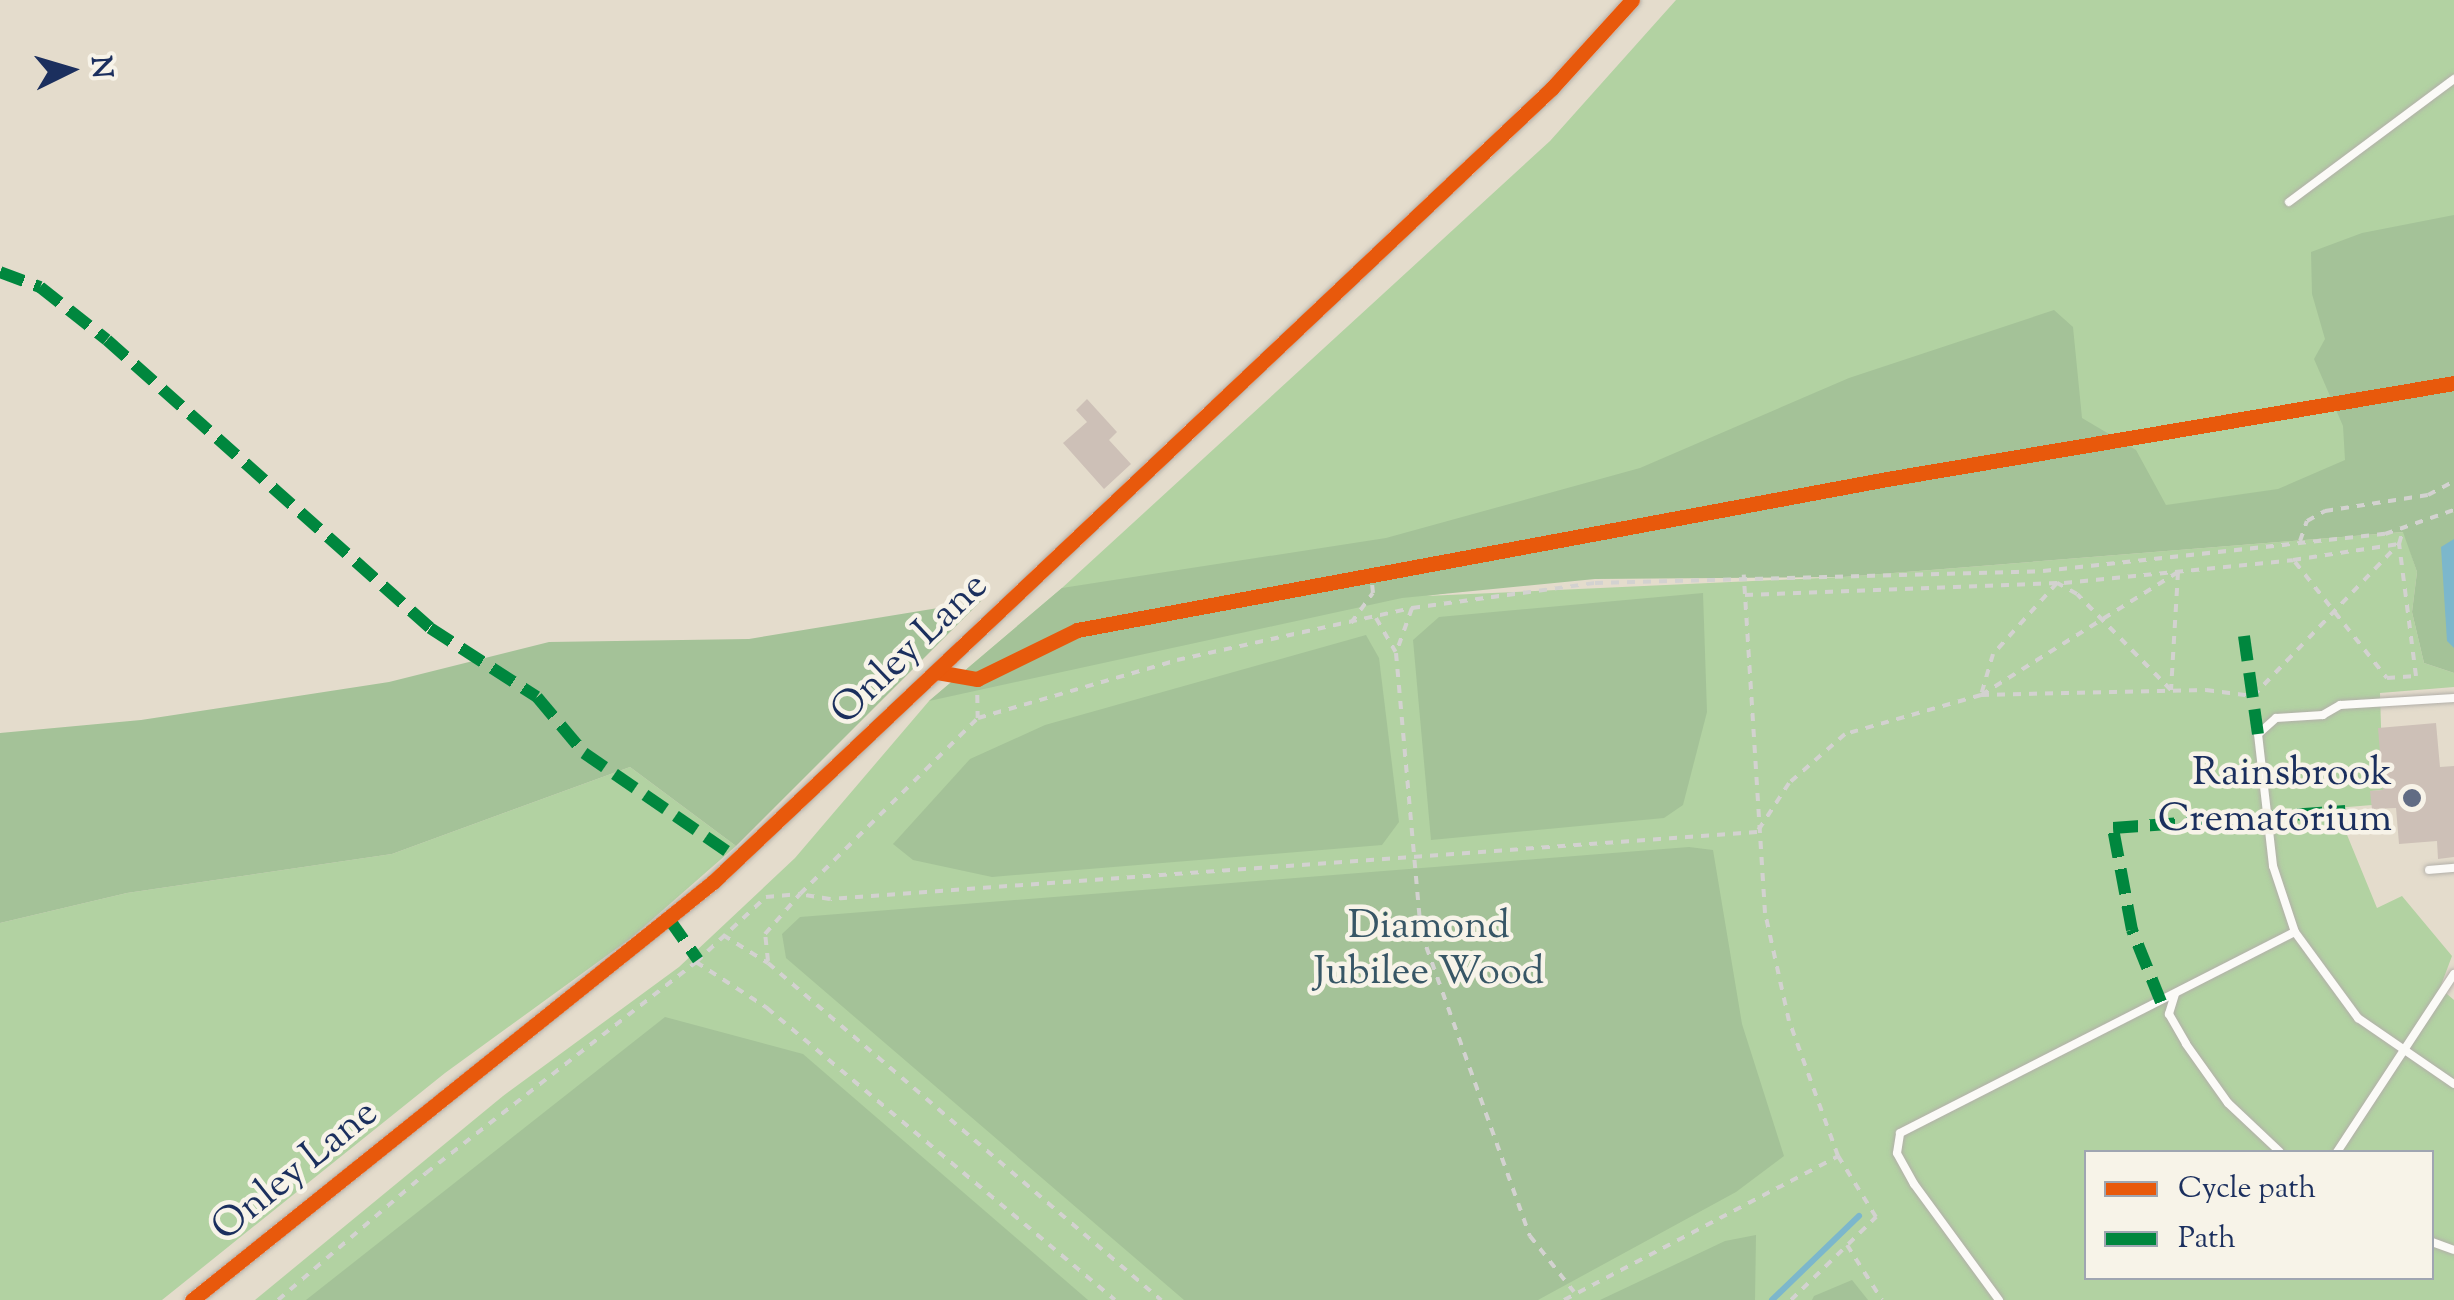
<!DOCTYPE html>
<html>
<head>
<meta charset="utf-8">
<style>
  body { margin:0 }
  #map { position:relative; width:2454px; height:1300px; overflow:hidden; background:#e4dccc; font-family:"Sorts Mill Goudy",serif }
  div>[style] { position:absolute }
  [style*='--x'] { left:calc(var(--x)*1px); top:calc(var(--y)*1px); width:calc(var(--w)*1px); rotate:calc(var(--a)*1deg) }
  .green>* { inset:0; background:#b2d2a2 }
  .forest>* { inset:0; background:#a4c298 }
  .water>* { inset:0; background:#7cb7cc }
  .stream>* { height:6px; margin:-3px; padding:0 3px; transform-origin:3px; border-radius:3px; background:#7cb7cc }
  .building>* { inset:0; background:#cdc0b7 }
  .path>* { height:4px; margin-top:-2px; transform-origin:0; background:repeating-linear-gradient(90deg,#d3d2d0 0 8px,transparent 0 16px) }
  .roads { filter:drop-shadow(0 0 2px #b2afa9) drop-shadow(0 0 2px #b2afa9) }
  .service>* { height:8px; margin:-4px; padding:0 4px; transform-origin:4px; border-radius:4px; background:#fbfaf7 }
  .minor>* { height:15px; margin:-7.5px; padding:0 7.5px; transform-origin:7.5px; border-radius:7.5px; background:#fbfaf7 }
  .quiet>* { height:12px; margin-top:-6px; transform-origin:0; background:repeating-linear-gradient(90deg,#00873e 0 25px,transparent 0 37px) }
  .cycleway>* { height:15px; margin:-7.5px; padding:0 7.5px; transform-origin:7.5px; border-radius:7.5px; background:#e8590c }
  .dots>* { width:28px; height:28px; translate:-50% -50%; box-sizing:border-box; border:5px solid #f7f3e8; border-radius:50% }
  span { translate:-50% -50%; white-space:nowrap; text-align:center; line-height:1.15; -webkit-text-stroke:9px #f7f3e8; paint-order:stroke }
  .street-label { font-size:40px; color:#1b2f5e }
  .poi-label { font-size:40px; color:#1b2f5e }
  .right { translate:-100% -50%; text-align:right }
  .park-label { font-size:40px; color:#375666 }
  .legend { position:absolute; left:2084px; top:1150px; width:350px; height:130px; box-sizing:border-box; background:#f7f3e8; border:2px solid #9fa5b1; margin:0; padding:12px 18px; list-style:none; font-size:30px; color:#1b2f5e }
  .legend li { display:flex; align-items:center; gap:20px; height:50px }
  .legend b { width:50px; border:2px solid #9fa5b1 }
  .north { position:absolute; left:20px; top:20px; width:100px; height:100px; -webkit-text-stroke:8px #f7f3e8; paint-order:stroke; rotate:85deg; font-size:28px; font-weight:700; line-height:40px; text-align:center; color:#1b2f5e }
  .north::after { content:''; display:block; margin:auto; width:35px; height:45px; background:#1b2f5e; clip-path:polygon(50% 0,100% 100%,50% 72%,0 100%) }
</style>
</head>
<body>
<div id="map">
  <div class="green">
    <div style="clip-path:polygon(evenodd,1676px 0,2454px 0,2454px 499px,1671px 561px,1426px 596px,1843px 577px,2404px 532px,2417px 572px,2412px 612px,2424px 663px,2454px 673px,2454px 687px,2380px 693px,2383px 790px,2371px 791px,2372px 805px,2336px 808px,2377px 908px,2402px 896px,2452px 956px,2440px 988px,2454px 1000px,2454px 1300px,255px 1300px,503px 1096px,679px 967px,795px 858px,929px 701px,1062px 588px,1550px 141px,1676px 0,2086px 1152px,2432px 1152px,2432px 1278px,2086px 1278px,2086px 1152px)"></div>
    <div style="clip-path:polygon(630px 767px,736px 846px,631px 938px,445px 1073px,162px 1300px,0 1300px,0 923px,127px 893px,392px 854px)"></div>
  </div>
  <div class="forest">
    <div style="clip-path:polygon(2454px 215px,2454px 673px,2424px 663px,2412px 612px,2417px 572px,2403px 532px,1843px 577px,1595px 579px,1402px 598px,929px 701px,1062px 588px,1386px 538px,1640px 468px,1849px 378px,2054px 310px,2073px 327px,2082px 418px,2136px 450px,2166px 505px,2278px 489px,2345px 460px,2343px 426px,2314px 359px,2325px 339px,2312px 294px,2311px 252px,2362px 233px)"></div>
    <div style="clip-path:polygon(1703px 593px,1707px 712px,1683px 805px,1664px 818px,1431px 840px,1413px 640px,1439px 617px)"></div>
    <div style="clip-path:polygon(981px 601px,736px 846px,630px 767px,392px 854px,127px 893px,0 923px,0 733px,141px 720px,389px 682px,549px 642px,749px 639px)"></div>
    <div style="clip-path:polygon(1366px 635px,1379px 658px,1399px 822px,1382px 845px,992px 877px,913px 860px,893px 844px,970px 759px,1045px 725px)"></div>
    <div style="clip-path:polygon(1689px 847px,1713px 850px,1742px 1024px,1784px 1156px,1736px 1192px,1538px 1300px,1184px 1300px,786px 958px,782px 934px,800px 917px)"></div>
    <div style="clip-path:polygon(665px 1017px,803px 1054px,1088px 1300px,306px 1300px)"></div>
    <div style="clip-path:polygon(1756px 1235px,1755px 1300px,1600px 1300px,1725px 1241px)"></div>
    <div style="clip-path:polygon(1852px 1280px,1868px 1300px,1812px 1300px,1814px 1296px)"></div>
  </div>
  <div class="water">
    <div style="clip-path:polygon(2454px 539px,2454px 648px,2447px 641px,2441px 547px)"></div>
  </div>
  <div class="stream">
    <div style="--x:1772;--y:1300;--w:121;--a:-44"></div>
  </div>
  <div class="building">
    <div style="clip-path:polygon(1087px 399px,1117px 432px,1109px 440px,1131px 464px,1104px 489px,1063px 443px,1087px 422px,1076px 410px)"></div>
    <div style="clip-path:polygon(2436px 723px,2440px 767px,2454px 766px,2454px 857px,2438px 859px,2437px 841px,2399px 844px,2396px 808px,2372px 809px,2370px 791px,2383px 790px,2378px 728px)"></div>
  </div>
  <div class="path">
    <div style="--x:2300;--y:541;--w:21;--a:-71"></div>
    <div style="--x:2307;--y:521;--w:21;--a:-29"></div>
    <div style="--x:2325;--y:511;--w:104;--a:-8.8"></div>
    <div style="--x:2428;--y:495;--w:30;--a:-28"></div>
    <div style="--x:2295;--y:562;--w:148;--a:51.6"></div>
    <div style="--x:2387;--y:678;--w:29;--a:-4"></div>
    <div style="--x:2416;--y:676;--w:133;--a:-97.3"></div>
    <div style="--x:2178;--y:572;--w:232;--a:148"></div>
    <div style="--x:1981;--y:695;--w:141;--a:164"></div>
    <div style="--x:1845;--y:734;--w:74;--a:138.8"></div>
    <div style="--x:1789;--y:783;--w:59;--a:123.1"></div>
    <div style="--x:1757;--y:832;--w:929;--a:175.87"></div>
    <div style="--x:830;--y:899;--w:30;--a:-171"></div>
    <div style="--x:800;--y:894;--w:250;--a:-44.7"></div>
    <div style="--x:978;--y:718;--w:207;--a:-16.2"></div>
    <div style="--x:1177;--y:660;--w:241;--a:-12.5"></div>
    <div style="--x:1412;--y:608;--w:185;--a:-7.8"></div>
    <div style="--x:1595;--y:583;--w:448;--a:-1.5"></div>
    <div style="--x:2043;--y:571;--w:344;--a:-6.2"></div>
    <div style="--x:2385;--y:534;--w:73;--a:-19.2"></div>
    <div style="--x:2178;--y:572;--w:118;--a:93.4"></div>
    <div style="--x:2171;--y:690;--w:134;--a:-134.4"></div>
    <div style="--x:2077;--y:594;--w:23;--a:-151"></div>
    <div style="--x:2057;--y:583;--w:96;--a:132"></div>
    <div style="--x:1993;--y:654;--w:43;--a:106.3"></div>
    <div style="--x:1981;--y:695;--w:225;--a:-1.3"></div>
    <div style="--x:2206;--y:690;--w:47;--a:7.3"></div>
    <div style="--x:2253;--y:696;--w:211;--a:-46.2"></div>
    <div style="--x:1745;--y:595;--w:319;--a:-2.2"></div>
    <div style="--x:2064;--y:583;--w:230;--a:-5.7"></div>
    <div style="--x:2293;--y:560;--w:107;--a:-8.6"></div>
    <div style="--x:2399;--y:544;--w:18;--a:-74"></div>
    <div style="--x:1412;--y:608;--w:48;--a:109.6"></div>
    <div style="--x:1396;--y:653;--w:280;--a:84.9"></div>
    <div style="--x:1421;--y:932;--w:323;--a:70.3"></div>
    <div style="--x:1530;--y:1236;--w:71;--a:51.8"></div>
    <div style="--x:1376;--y:618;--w:39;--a:60"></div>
    <div style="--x:1351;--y:623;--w:37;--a:-54"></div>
    <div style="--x:1373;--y:593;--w:18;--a:-96"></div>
    <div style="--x:977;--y:679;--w:39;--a:89"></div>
    <div style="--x:723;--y:935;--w:53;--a:31.9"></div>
    <div style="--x:768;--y:963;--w:518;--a:40.61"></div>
    <div style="--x:768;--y:961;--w:27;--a:-96"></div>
    <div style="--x:765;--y:934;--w:53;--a:-48.8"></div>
    <div style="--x:696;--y:962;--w:85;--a:32.9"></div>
    <div style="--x:767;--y:1008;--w:454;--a:40"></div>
    <div style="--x:1847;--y:1245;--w:65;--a:57.5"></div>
    <div style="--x:278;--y:1300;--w:195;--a:-40.6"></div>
    <div style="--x:426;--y:1173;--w:343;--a:-38"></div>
    <div style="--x:696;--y:962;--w:96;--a:-42.9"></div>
    <div style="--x:766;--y:897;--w:34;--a:-5"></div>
    <div style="--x:1564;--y:1300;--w:310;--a:-27.7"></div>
    <div style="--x:1838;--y:1156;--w:144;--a:-109.9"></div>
    <div style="--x:1789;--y:1021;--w:111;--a:-102.5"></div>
    <div style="--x:1765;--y:913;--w:339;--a:-93.6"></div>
    <div style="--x:1791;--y:1300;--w:119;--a:-44.3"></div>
    <div style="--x:1876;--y:1217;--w:72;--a:-121.9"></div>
  </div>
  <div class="roads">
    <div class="service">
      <div style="--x:2289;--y:202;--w:206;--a:-36.7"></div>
      <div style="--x:2454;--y:698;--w:114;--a:176.5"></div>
      <div style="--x:2340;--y:705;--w:20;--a:150"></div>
      <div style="--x:2323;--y:715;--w:47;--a:176.3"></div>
      <div style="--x:2276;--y:718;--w:24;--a:138"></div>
      <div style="--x:2258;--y:734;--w:133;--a:83.5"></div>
      <div style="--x:2273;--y:866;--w:70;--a:71.6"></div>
      <div style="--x:2295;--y:932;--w:107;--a:53.8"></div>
      <div style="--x:2358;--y:1018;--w:116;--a:34.5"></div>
      <div style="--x:2429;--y:870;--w:25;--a:-5"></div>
      <div style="--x:2175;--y:994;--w:21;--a:107"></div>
      <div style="--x:2169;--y:1014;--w:34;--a:60"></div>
      <div style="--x:2186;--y:1044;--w:72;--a:54.6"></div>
      <div style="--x:2228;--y:1103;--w:71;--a:43.3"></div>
      <div style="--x:2337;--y:1152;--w:213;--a:-56.7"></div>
      <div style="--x:2432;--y:1242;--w:23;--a:20"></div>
      <div style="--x:1999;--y:1300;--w:144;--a:-126.2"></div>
      <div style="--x:1914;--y:1184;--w:35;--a:-119"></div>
      <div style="--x:1897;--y:1153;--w:20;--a:-81"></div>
      <div style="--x:1900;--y:1133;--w:443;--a:-27"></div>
    </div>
    <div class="minor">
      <div style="--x:192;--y:1300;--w:668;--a:-38.74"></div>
      <div style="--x:713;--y:882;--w:1155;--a:-43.42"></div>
      <div style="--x:1552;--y:88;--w:119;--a:-47.7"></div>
    </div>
  </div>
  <div class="quiet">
    <div style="--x:0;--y:272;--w:43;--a:20.6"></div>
    <div style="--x:40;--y:287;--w:85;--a:38.3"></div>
    <div style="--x:107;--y:340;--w:433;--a:41.7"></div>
    <div style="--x:430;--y:628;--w:127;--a:32.8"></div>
    <div style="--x:537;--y:697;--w:73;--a:50"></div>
    <div style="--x:584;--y:753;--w:186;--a:34.5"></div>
    <div style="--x:2244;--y:636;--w:99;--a:81.9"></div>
    <div style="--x:669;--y:919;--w:50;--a:54.7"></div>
    <div style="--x:2161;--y:1002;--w:78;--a:-111.9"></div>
    <div style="--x:2132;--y:930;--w:104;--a:-100.6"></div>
    <div style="--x:2113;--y:828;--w:233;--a:-4.2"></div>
  </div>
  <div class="cycleway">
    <div style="--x:937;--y:672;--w:41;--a:9.9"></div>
    <div style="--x:977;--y:679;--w:111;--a:-26.1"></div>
    <div style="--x:1077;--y:630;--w:824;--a:-10.56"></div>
    <div style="--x:1887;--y:479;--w:575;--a:-9.61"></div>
    <div style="--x:192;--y:1300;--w:668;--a:-38.74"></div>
    <div style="--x:713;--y:882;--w:1155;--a:-43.42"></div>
    <div style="--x:1552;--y:88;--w:119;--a:-47.7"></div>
  </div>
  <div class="dots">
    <div style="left:2412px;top:798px;background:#616c84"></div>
  </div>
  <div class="street-label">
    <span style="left:911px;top:650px;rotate:-44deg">Onley Lane</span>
    <span style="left:296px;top:1172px;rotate:-39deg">Onley Lane</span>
  </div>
  <div class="poi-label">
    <span class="right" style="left:2392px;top:798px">Rainsbrook<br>Crematorium</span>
  </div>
  <div class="park-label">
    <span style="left:1429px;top:951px">Diamond<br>Jubilee Wood</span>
  </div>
  <ul class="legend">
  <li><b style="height:12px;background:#e8590c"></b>Cycle path</li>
  <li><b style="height:12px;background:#00873e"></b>Path</li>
  </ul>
  <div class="north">N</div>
</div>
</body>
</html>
